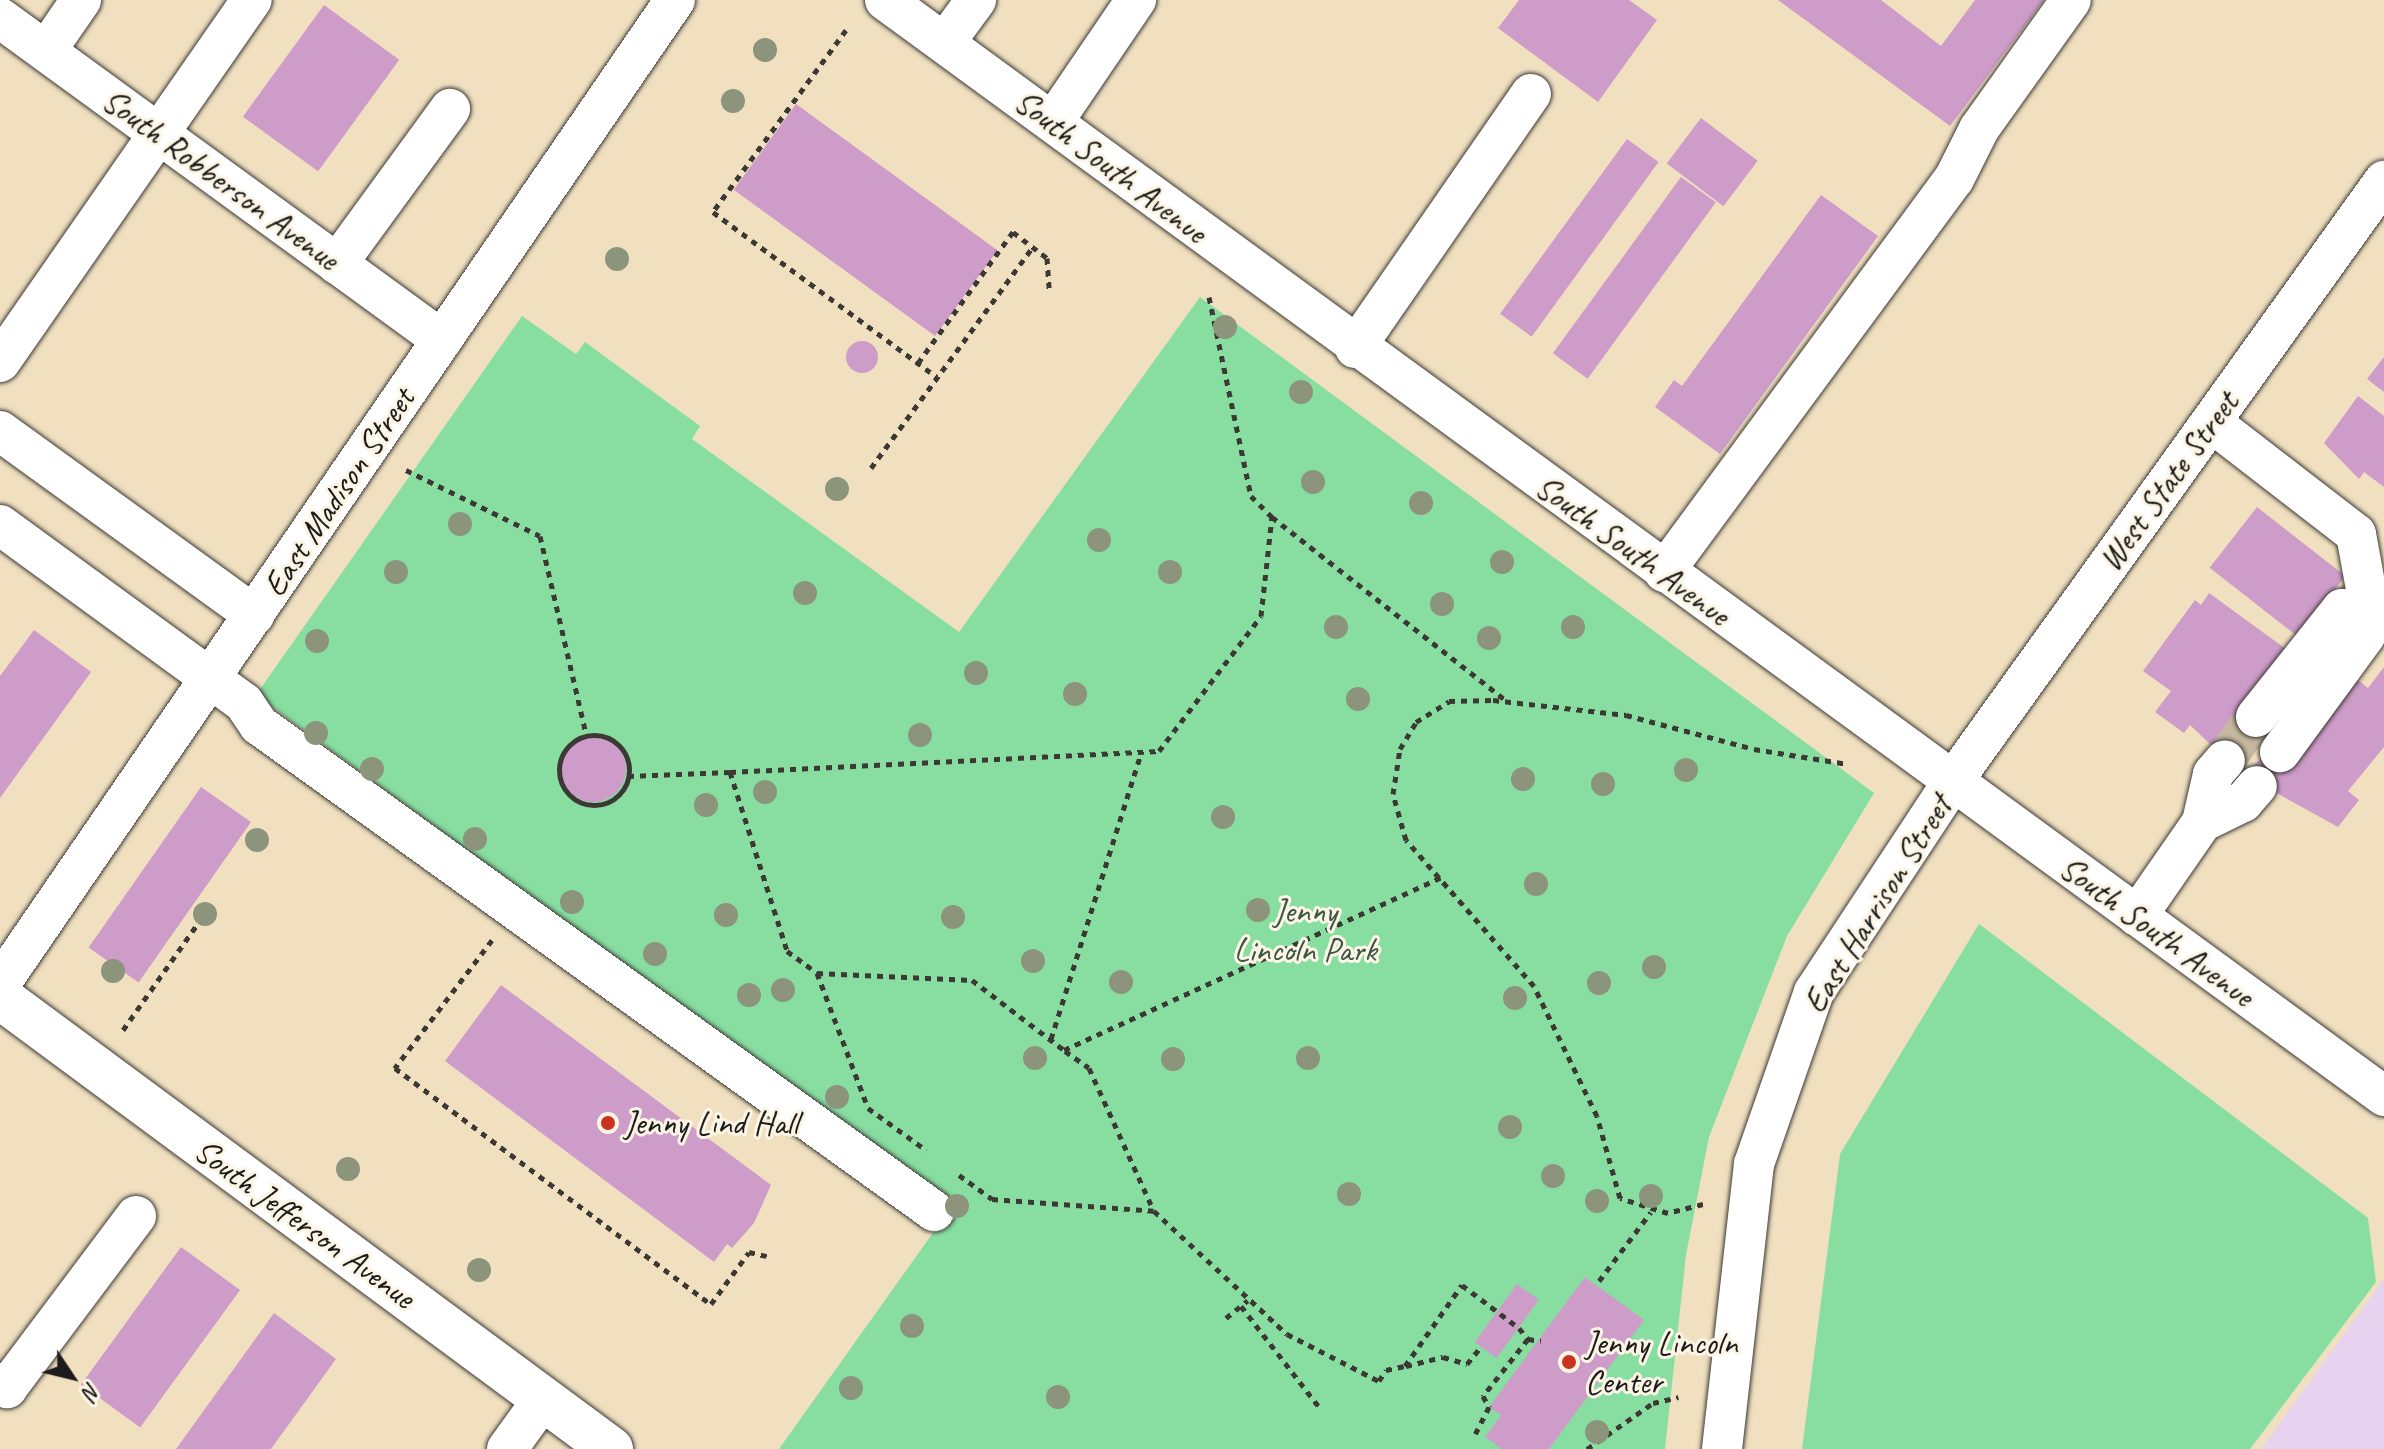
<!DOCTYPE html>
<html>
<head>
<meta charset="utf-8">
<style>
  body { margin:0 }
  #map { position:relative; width:2384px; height:1449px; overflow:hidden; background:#f0e0c0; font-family:Caveat,sans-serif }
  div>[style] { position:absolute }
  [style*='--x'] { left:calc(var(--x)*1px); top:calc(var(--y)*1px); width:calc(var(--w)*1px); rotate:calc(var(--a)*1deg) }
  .built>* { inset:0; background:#e7d2ef }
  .green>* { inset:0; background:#88dea1 }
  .building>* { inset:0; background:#ce9cc9; transform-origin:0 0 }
  .round { border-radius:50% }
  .minor-tunnel>* { height:40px; margin-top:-20px; transform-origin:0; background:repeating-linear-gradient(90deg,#c6b99f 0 40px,transparent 0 60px) }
  .path>* { height:5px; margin-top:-2.5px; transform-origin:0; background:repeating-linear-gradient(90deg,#3c3935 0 6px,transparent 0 12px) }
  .path>.ring { margin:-2.5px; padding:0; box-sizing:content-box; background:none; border:5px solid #3c3935; border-radius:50% }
  .roads { filter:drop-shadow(0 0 2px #3c3935) drop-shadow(0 0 2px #3c3935) }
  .minor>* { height:40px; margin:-20px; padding:0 20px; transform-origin:20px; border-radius:20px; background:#fff }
  .major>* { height:44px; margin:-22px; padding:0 22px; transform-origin:22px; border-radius:22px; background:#fff }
  .trees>* { width:24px; height:24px; margin:-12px; border-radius:50%; background:#8d947c }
  .dots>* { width:22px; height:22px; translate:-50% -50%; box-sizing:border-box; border:4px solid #fcf5e5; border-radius:50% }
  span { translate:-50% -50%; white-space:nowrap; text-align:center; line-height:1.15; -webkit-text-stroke:6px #fcf5e5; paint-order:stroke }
  .street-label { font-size:34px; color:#1c1c1c }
  .park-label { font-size:34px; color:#3c5644 }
  .poi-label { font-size:34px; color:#1c1c1c }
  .left { translate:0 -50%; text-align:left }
  .north { position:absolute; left:32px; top:1337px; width:80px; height:80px; -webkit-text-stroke:6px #fcf5e5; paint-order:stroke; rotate:125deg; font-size:22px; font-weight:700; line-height:32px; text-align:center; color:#1c1c1c }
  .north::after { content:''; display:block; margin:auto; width:28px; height:36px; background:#1c1c1c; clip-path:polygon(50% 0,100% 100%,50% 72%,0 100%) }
</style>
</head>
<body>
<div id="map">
  <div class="built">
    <div style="clip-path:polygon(2384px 1279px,2384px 1449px,2261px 1449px)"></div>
  </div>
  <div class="green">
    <div style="clip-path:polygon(1200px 297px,1874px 793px,1787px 936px,1709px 1137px,1686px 1255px,1665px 1449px,779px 1449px,952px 1206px,256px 695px,522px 316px,576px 354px,585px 342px,700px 426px,692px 439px,959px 632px)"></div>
    <div style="clip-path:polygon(1979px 924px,2368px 1218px,2376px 1282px,2250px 1449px,1802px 1449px,1840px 1154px)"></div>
  </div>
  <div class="building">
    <div style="clip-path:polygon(1519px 0,1629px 0,1657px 20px,1598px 102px,1498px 28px)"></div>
    <div style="clip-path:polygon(1778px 0,1881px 0,1941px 46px,1975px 0,2044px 0,1950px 126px)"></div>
    <div style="left:324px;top:5px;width:93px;height:138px;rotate:36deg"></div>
    <div style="left:796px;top:104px;width:249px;height:106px;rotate:36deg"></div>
    <div style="left:1701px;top:118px;width:71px;height:57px;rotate:37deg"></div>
    <div style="left:1627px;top:139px;width:39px;height:216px;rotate:36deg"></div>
    <div style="left:1681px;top:177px;width:43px;height:218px;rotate:36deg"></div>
    <div style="clip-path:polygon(1821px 195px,1878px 236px,1720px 454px,1655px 407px,1674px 380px,1682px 386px)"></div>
    <div class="round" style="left:846px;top:341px;width:32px;height:32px"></div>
    <div style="clip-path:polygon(2384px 357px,2384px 392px,2367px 379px)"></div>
    <div style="clip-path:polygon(2358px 396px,2384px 416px,2384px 487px,2364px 472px,2359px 479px,2324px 443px)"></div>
    <div style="left:2257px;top:507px;width:112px;height:77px;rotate:38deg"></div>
    <div style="clip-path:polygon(2209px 593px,2294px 655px,2263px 722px,2232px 765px,2190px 725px,2184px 733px,2155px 712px,2171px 691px,2143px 671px,2195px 600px,2201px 605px)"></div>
    <div style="clip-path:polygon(34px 630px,91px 672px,0 798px,0 676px)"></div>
    <div style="clip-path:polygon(2384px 667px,2384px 747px,2348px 791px,2359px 800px,2338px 827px,2244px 775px,2348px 672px,2368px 688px)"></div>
    <div class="round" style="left:560px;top:736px;width:66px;height:66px"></div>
    <div style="left:201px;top:787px;width:61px;height:196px;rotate:35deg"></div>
    <div style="clip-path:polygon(501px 985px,771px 1185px,754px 1223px,732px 1248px,727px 1244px,714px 1262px,445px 1061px)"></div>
    <div style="left:181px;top:1247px;width:73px;height:170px;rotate:36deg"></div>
    <div style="clip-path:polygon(1585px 1277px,1644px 1320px,1549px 1449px,1502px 1449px,1485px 1437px,1501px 1415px,1489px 1407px)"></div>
    <div style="left:1517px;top:1284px;width:27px;height:72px;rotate:36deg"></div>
    <div style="clip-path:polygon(274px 1313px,336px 1359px,271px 1449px,176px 1449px)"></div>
  </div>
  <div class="minor-tunnel">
    <div style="--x:2225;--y:760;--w:53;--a:-54.2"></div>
  </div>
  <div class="path">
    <div style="--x:846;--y:30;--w:225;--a:126.2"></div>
    <div style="--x:713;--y:212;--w:278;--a:36.4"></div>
    <div style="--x:1209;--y:297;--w:203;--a:78.1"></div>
    <div style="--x:1251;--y:496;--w:30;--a:45"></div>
    <div style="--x:918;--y:363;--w:162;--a:-54.1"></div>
    <div style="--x:1013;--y:232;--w:43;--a:37.4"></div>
    <div style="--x:1047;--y:258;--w:31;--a:86"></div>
    <div style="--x:871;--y:468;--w:274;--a:-53.8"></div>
    <div style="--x:406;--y:470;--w:149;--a:26.2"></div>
    <div style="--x:540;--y:536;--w:202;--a:76.9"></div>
    <div class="ring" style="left:559px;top:735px;width:65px;height:65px"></div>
    <div style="--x:730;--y:772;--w:430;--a:-2.8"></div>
    <div style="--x:1159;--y:751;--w:169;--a:-52.9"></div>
    <div style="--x:1261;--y:616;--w:100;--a:-83.7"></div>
    <div style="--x:1272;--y:517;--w:295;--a:38.1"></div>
    <div style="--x:628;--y:776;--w:102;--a:-2.2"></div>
    <div style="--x:730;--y:772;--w:188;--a:72.3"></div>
    <div style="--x:787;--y:951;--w:37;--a:36"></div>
    <div style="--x:817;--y:973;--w:155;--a:2.6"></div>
    <div style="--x:972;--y:980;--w:116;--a:37.3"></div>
    <div style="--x:1064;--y:1050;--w:415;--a:-24.6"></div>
    <div style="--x:492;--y:940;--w:161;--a:127.2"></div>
    <div style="--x:395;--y:1068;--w:394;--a:36.8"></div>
    <div style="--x:711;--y:1304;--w:64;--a:-53.8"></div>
    <div style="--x:749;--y:1252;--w:23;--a:13"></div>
    <div style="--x:817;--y:973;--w:144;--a:69.3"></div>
    <div style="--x:868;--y:1108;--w:72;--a:35.9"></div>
    <div style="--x:123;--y:1030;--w:132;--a:-54.9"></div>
    <div style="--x:1051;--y:1039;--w:299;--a:-72.5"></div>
    <div style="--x:1065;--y:1051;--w:29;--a:35"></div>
    <div style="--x:1089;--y:1068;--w:157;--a:65.6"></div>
    <div style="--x:1154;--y:1211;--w:181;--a:42.8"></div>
    <div style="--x:1287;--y:1334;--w:103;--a:27.1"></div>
    <div style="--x:1379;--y:1381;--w:13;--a:-58"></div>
    <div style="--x:1386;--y:1370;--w:19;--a:-12"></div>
    <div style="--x:1405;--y:1366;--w:99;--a:-54.9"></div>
    <div style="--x:1462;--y:1285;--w:71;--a:37"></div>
    <div style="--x:1519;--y:1328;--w:14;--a:51"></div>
    <div style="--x:1528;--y:1339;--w:73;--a:128.3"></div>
    <div style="--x:1483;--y:1396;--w:13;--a:61"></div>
    <div style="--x:1489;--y:1407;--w:34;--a:117"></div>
    <div style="--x:959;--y:1175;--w:41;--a:36"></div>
    <div style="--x:992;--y:1199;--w:162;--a:4.2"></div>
    <div style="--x:1703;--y:1204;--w:36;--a:166"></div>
    <div style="--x:1668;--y:1213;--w:50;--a:-162.6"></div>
    <div style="--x:1620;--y:1198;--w:85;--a:-105.7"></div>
    <div style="--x:1597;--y:1116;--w:144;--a:-115.9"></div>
    <div style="--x:1534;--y:986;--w:194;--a:-131.2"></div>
    <div style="--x:1406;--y:840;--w:48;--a:-105.8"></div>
    <div style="--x:1393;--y:794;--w:46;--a:-81.2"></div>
    <div style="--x:1400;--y:749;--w:31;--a:-59"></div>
    <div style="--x:1416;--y:722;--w:39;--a:-32"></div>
    <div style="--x:1449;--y:701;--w:44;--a:-1.3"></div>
    <div style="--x:1493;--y:700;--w:134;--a:6.4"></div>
    <div style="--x:1626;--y:715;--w:132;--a:14.9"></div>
    <div style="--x:1754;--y:749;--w:95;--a:9.1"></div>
    <div style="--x:1599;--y:1281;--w:86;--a:-53"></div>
    <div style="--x:1241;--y:1306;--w:128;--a:52.3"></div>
    <div style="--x:1226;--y:1318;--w:28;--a:-39"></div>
    <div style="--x:1528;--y:1339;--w:13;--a:9"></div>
    <div style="--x:1406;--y:1366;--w:38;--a:-14"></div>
    <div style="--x:1443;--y:1357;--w:25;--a:16"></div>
    <div style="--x:1467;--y:1364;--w:22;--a:-51"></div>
    <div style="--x:1587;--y:1449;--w:80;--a:-34.9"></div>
    <div style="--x:1653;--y:1403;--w:26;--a:-13"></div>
  </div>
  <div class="roads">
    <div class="minor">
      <div style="--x:885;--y:0;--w:1857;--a:36.17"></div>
      <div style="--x:0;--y:18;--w:547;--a:36.07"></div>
      <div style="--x:946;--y:41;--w:51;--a:-53.8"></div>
      <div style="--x:46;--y:51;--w:62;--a:-55.5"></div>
      <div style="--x:1053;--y:122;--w:148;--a:-55.8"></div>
      <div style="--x:337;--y:264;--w:192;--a:-53.9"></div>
      <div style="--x:1355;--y:348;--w:309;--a:-55.3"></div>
      <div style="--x:0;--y:362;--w:441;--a:-55.2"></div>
      <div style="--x:2211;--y:422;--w:183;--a:37.7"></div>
      <div style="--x:2356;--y:534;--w:78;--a:79.7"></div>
      <div style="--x:2370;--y:611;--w:25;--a:101"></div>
      <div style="--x:2365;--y:636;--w:144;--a:126.2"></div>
      <div style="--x:0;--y:431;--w:314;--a:35.9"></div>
      <div style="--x:0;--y:525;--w:302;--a:36.1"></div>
      <div style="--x:244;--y:703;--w:27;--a:56"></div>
      <div style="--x:259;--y:725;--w:832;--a:35.75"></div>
      <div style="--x:1664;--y:572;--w:488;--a:-53.6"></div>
      <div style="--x:1954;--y:179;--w:56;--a:-63.4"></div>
      <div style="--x:1979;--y:129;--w:158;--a:-54.5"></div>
      <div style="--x:2256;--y:717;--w:138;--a:-51.5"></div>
      <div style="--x:2342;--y:609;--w:28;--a:4"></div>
      <div style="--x:2202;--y:822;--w:46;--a:-26"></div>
      <div style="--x:2243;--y:802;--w:21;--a:-49"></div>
      <div style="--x:2137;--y:916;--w:114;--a:-55.3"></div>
      <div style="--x:2202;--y:822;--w:49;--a:-77.1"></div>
      <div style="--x:2213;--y:774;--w:18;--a:-49"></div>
      <div style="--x:0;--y:984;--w:1193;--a:-55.55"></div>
      <div style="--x:0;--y:1383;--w:9;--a:36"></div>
      <div style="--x:7;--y:1388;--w:215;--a:-53.1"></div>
      <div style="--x:507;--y:1449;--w:62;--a:-54.2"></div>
      <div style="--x:1722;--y:1449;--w:287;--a:-83.6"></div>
      <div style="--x:1754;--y:1164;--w:182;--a:-70.8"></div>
      <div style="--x:1814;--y:992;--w:253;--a:-56.6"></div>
      <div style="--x:1953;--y:781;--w:739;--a:-54.31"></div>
    </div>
    <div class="major">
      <div style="--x:0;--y:997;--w:760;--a:36.49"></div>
    </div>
  </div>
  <div class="trees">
    <div style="left:765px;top:50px"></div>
    <div style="left:733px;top:101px"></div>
    <div style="left:617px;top:259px"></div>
    <div style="left:1225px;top:327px"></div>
    <div style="left:1301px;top:392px"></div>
    <div style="left:1313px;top:482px"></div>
    <div style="left:837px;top:489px"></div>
    <div style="left:1421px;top:503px"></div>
    <div style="left:460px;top:524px"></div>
    <div style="left:1099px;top:540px"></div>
    <div style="left:1502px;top:562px"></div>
    <div style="left:396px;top:572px"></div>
    <div style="left:1170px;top:572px"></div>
    <div style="left:805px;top:593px"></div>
    <div style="left:1442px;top:604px"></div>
    <div style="left:1336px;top:627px"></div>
    <div style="left:1573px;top:627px"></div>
    <div style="left:1489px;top:638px"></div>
    <div style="left:317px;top:641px"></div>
    <div style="left:976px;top:673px"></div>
    <div style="left:1075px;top:694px"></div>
    <div style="left:1358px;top:699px"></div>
    <div style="left:316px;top:733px"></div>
    <div style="left:920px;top:735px"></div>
    <div style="left:372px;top:769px"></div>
    <div style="left:1686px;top:770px"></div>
    <div style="left:1523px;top:779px"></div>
    <div style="left:1603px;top:784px"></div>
    <div style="left:765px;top:792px"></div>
    <div style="left:706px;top:805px"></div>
    <div style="left:1223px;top:817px"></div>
    <div style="left:475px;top:839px"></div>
    <div style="left:257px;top:840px"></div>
    <div style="left:1536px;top:884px"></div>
    <div style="left:572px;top:902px"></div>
    <div style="left:1258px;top:910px"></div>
    <div style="left:205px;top:914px"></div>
    <div style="left:726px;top:915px"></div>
    <div style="left:953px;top:917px"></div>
    <div style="left:655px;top:954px"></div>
    <div style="left:1033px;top:961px"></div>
    <div style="left:1654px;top:967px"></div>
    <div style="left:113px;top:971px"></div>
    <div style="left:1121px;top:982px"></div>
    <div style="left:1599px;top:983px"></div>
    <div style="left:783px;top:990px"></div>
    <div style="left:749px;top:995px"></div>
    <div style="left:1515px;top:998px"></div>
    <div style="left:1035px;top:1058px"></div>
    <div style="left:1308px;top:1058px"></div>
    <div style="left:1173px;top:1059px"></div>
    <div style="left:837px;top:1097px"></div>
    <div style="left:1510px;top:1127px"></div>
    <div style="left:348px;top:1169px"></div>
    <div style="left:1553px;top:1176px"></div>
    <div style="left:1349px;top:1194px"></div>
    <div style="left:1651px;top:1196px"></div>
    <div style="left:1597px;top:1201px"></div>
    <div style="left:957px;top:1206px"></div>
    <div style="left:479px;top:1270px"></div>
    <div style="left:912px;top:1326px"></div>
    <div style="left:851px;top:1388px"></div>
    <div style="left:1058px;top:1397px"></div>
    <div style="left:1597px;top:1432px"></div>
  </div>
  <div class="dots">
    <div style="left:608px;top:1123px;background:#c8321e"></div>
    <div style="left:1569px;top:1362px;background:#c8321e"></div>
  </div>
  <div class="street-label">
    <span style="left:1111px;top:166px;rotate:37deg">South South Avenue</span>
    <span style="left:221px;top:179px;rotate:36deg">South Robberson Avenue</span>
    <span style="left:2168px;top:481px;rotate:-54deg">West State Street</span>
    <span style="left:338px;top:492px;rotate:-56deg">East Madison Street</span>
    <span style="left:1633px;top:550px;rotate:36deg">South South Avenue</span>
    <span style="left:1877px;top:904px;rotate:-58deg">East Harrison Street</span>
    <span style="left:2157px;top:931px;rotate:36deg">South South Avenue</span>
    <span style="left:305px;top:1223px;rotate:36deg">South Jefferson Avenue</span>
  </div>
  <div class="park-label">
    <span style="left:1305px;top:930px">Jenny<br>Lincoln Park</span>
  </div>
  <div class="poi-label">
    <span class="left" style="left:624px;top:1123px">Jenny Lind Hall</span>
    <span class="left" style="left:1585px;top:1362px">Jenny Lincoln<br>Center</span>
  </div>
  <div class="north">N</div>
</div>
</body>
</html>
